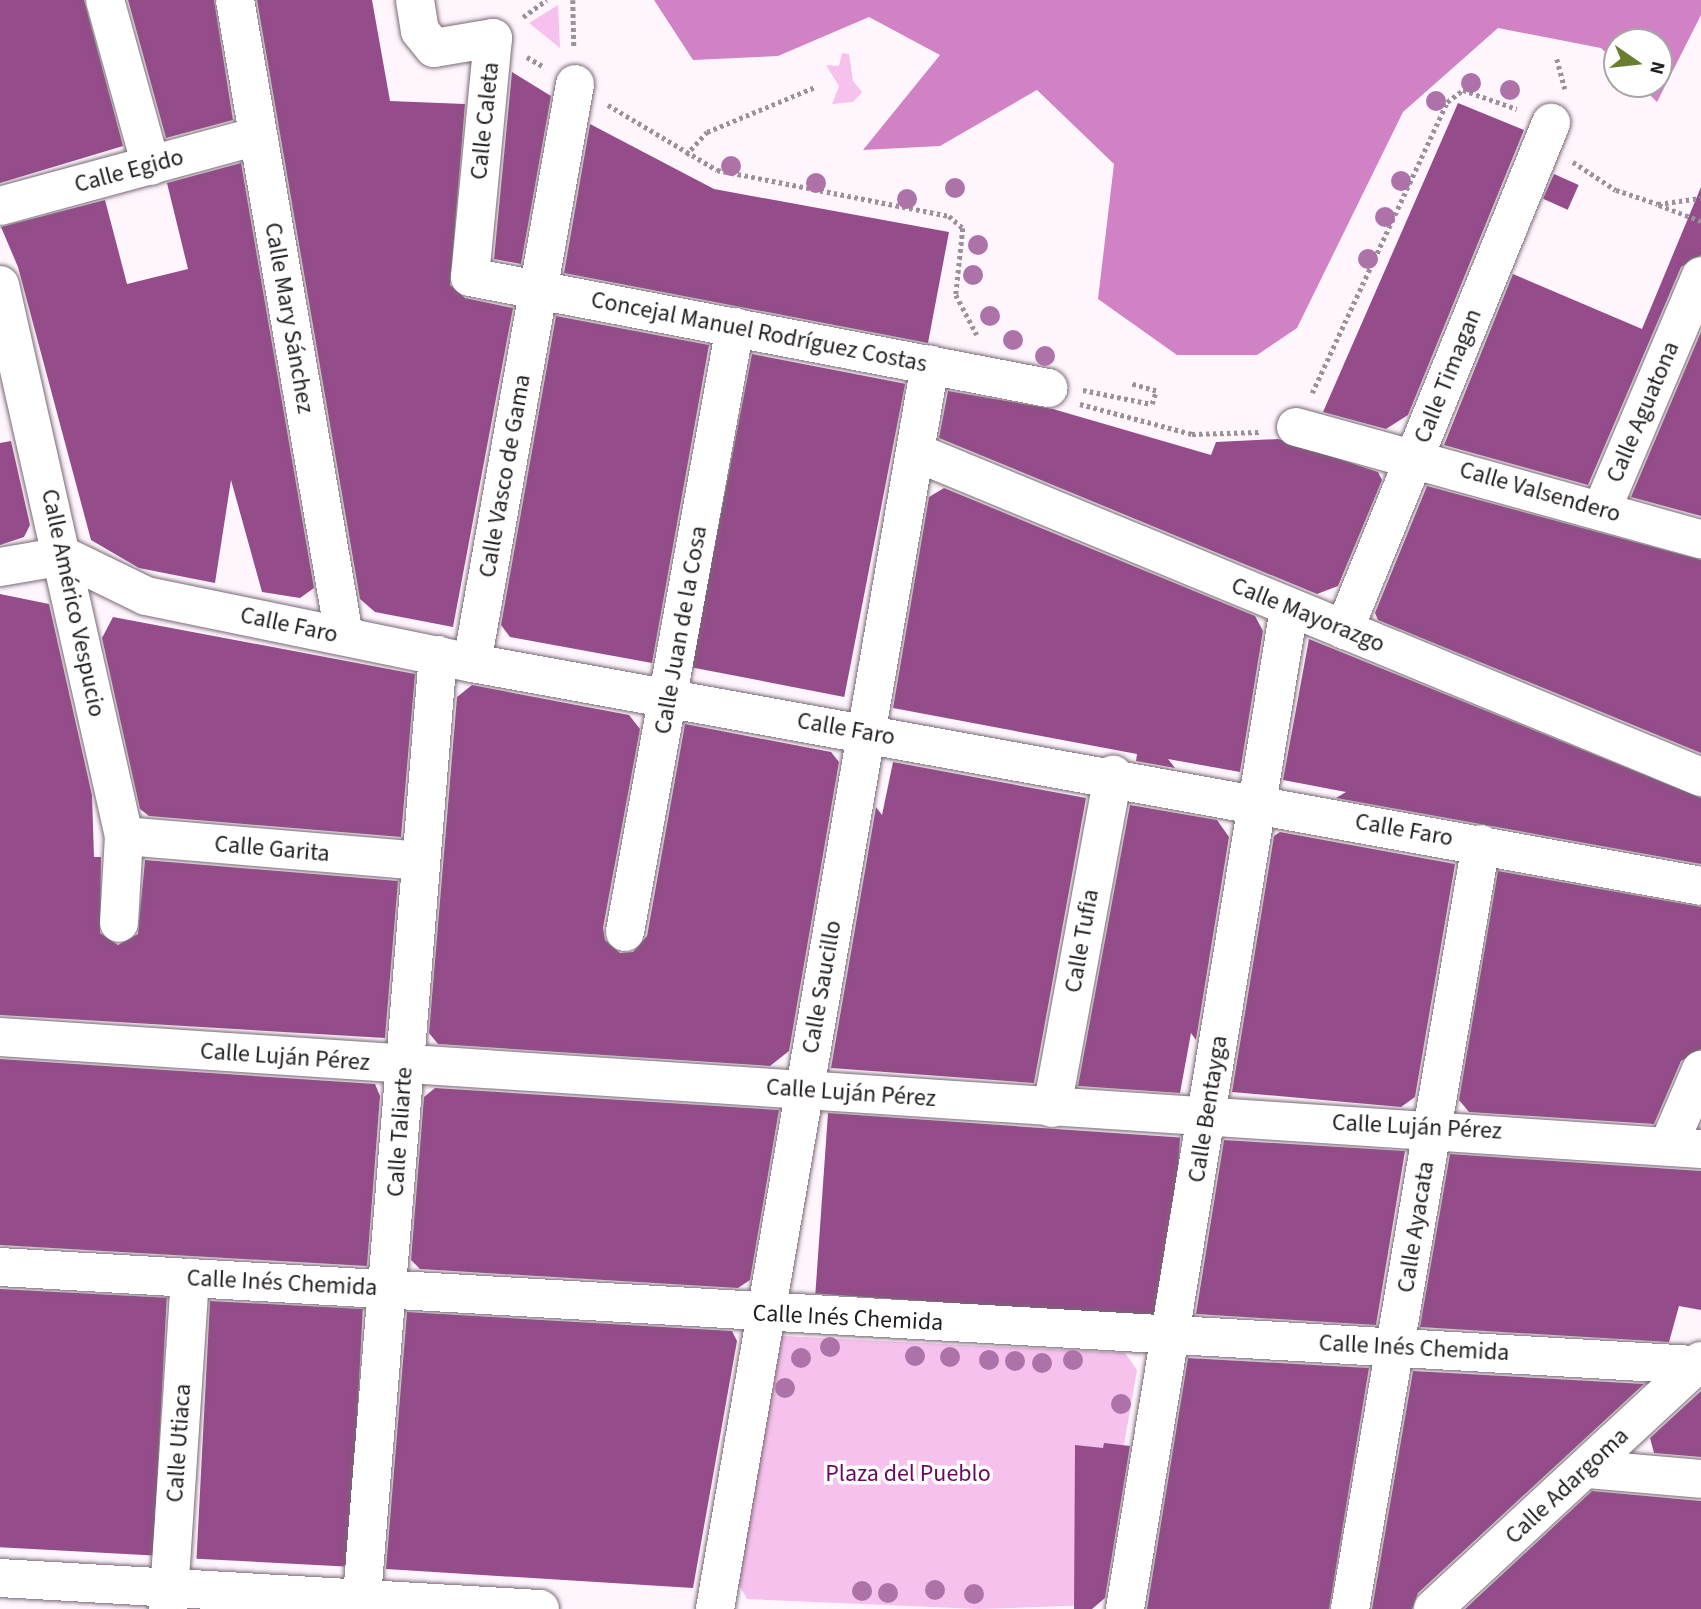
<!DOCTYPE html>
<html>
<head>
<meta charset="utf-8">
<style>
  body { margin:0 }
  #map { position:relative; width:1701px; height:1609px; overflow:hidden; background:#fff5fd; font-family:"Source Sans 3",sans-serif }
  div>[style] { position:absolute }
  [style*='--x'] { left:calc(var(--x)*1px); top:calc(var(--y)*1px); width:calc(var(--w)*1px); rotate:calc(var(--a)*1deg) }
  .green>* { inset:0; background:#f7c1ed }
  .water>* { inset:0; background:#d082c4 }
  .building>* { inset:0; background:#954c8a; transform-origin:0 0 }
  .path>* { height:4.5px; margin-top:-2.25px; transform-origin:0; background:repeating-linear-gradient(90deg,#9a9299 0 3.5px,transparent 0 7px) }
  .roads { filter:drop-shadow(0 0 2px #776974) drop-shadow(0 0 2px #776974) }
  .street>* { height:38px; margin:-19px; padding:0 19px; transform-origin:19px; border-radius:19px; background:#fff }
  .secondary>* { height:38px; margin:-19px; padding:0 19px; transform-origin:19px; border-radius:19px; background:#fff }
  .trees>* { width:20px; height:20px; margin:-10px; border-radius:50%; background:#ad73a8 }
  span { translate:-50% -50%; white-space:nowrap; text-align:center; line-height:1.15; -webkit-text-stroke:7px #fff; paint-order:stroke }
  .street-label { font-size:24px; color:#221d21 }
  .park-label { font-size:24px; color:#6a0962 }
  .north { position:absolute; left:1603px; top:28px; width:70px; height:70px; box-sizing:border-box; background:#fff; border:2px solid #a7a5a6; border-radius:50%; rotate:104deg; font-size:19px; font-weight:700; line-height:28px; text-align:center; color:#221d21 }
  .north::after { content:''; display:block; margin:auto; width:24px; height:32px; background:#697e2f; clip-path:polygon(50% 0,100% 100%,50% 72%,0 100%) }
</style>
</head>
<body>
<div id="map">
  <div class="green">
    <div style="clip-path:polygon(558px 5px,560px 48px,529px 23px)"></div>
    <div style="clip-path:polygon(842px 53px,849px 54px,853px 81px,862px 92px,853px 102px,832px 104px,839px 86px,826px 65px,839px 66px)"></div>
    <div style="clip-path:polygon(782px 1336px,1125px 1353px,1137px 1370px,1096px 1605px,979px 1609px,747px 1599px,738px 1583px)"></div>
  </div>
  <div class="water">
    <div style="clip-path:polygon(654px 0,1701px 0,1701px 15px,1657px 102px,1639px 84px,1659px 84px,1659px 42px,1617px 42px,1617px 63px,1601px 48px,1498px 28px,1403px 112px,1297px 328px,1257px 355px,1177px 355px,1098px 299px,1114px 164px,1037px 90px,940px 146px,863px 150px,940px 55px,869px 17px,778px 56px,693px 60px)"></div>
  </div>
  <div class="building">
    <div style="clip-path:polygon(0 0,84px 0,123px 146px,0 183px)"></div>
    <div style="clip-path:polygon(128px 0,214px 0,233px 120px,166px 138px)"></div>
    <div style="clip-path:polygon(257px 0,372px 0,390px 101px,465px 104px,450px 285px,465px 298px,513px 308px,453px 627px,375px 612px,360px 599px)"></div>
    <div style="clip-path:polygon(512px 72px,551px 96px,521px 264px,494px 259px)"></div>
    <div style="clip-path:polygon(1458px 103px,1524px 130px,1408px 415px,1386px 429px,1323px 412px)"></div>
    <div style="clip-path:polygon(590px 124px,714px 189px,949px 232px,928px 343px,564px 273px)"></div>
    <div style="clip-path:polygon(241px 163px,314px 588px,300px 598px,262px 592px,231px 480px,215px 583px,139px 568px,91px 540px,18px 267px,1px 227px,105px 200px,127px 284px,188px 269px,167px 183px)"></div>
    <div style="left:1554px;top:174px;width:27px;height:27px;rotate:24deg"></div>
    <div style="clip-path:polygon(1701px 187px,1701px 255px,1681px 267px,1588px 485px,1444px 445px,1513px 274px,1642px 329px)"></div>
    <div style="clip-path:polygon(556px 316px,709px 345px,652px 663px,510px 637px,501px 625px)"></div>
    <div style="clip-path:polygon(1701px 332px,1701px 516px,1631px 497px)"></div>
    <div style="left:752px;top:354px;width:156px;height:319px;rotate:11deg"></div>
    <div style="clip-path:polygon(948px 391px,1053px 409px,1211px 455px,1216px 442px,1278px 439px,1378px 472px,1382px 480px,1338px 586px,1317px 594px,939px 438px)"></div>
    <div style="clip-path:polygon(11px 441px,30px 525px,24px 537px,0 545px,0 443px)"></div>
    <div style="clip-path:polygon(1427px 486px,1701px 560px,1701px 753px,1378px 620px,1375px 613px)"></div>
    <div style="clip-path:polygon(944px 488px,1255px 616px,1263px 631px,1240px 772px,1168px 759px,1175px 768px,1136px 761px,1137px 754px,893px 708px,929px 497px)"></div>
    <div style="clip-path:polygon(0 594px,49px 604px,92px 795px,94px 857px,101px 857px,100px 933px,118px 945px,138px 934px,145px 860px,398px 881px,385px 1038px,0 1015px)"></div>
    <div style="clip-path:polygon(113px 617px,415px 674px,401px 837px,149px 816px,140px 809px,102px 638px)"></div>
    <div style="clip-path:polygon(1309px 639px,1701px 798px,1701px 864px,1336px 798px,1346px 792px,1283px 780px)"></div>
    <div style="clip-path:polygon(472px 685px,629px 715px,640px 729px,603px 928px,605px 940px,620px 953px,633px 952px,647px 936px,685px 724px,831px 752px,839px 762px,789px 1051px,770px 1066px,438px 1044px,429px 1033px,457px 697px)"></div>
    <div style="clip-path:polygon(893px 762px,1086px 798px,1034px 1083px,831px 1068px,876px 807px,882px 815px)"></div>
    <div style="clip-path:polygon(1130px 805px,1217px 820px,1229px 837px,1196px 1040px,1191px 1033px,1180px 1093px,1078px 1086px)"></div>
    <div style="clip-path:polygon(1280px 832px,1455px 864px,1415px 1097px,1401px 1107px,1232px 1092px,1274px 836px)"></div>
    <div style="clip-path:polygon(1498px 871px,1701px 907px,1701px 1049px,1681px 1061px,1654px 1124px,1469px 1112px,1459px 1100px)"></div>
    <div style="clip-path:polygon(0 1059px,375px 1084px,380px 1096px,367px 1266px,0 1245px)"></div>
    <div style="clip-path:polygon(435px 1088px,779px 1110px,750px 1280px,738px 1288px,420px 1269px,411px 1260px,424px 1097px)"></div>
    <div style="left:828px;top:1113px;width:353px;height:181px;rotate:4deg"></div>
    <div style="clip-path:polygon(1224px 1140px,1405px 1151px,1376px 1325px,1196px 1314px)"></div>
    <div style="clip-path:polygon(1450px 1154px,1701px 1171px,1701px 1310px,1679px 1306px,1669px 1342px,1420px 1327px)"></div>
    <div style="left:0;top:1289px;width:167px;height:258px;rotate:3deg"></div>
    <div style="left:210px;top:1301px;width:153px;height:258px;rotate:3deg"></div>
    <div style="clip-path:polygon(407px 1312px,732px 1331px,737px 1341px,693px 1588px,386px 1569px)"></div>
    <div style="clip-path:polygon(1188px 1358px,1369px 1368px,1329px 1609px,1147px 1609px)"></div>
    <div style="clip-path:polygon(1413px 1371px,1644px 1384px,1418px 1593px,1412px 1609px,1372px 1609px)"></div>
    <div style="clip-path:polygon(1701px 1391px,1701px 1457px,1654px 1453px,1650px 1438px)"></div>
    <div style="clip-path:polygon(1104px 1443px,1130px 1446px,1105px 1598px,1092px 1609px,1074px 1609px,1075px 1445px,1103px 1448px)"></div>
    <div style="clip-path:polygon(1592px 1491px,1701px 1501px,1701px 1609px,1465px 1609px)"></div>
  </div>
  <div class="path">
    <div style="--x:573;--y:0;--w:48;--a:88.8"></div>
    <div style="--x:523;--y:17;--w:29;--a:-36"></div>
    <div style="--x:527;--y:57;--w:20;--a:30"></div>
    <div style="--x:1557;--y:59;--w:31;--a:75"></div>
    <div style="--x:608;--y:105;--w:127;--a:30.8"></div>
    <div style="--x:717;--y:170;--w:237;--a:11.2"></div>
    <div style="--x:949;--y:216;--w:18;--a:41"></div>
    <div style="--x:963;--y:228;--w:67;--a:96"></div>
    <div style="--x:956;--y:295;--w:45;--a:62.3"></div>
    <div style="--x:686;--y:155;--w:31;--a:-48"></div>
    <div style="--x:707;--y:132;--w:117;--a:-22.6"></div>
    <div style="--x:1573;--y:162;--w:51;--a:33.1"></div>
    <div style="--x:1616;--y:190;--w:44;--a:18.4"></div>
    <div style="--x:1658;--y:204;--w:43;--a:-7.9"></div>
    <div style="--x:1659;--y:205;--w:45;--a:20.9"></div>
    <div style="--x:1083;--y:390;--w:70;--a:11.5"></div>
    <div style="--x:1152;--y:404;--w:14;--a:-73"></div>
    <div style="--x:1156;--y:391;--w:25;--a:-164"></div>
    <div style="--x:1312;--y:393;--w:321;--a:-65.1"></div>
    <div style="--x:1447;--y:102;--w:20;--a:-37"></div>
    <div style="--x:1463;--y:90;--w:57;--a:19.4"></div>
    <div style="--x:1080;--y:404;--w:116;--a:15"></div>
    <div style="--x:1192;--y:434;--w:67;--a:-1.7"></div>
  </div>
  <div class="roads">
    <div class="street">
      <div style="--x:105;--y:0;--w:172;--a:74.5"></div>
      <div style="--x:235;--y:0;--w:645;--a:80.27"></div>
      <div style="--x:415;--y:0;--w:31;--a:81"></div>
      <div style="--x:420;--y:31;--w:22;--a:51"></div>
      <div style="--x:434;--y:48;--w:60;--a:-9.6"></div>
      <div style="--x:493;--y:38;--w:240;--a:95.5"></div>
      <div style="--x:470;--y:277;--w:589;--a:10.87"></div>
      <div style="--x:0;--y:206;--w:267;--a:-15.2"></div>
      <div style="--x:0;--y:285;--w:565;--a:77.32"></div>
      <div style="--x:124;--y:836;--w:87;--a:93.3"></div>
      <div style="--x:1296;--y:427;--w:420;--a:15.5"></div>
      <div style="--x:915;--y:452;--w:851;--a:22.46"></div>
      <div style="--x:1602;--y:509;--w:253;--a:-67"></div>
      <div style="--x:1344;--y:630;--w:548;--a:-67.79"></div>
      <div style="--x:472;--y:663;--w:588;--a:-79.91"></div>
      <div style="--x:124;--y:836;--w:298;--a:4.8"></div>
      <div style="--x:625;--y:932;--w:615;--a:-79.7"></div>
      <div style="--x:0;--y:1037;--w:1705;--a:3.77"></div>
      <div style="--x:1052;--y:1108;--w:339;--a:-79.6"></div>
      <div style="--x:1669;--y:1144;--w:81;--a:-66.6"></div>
      <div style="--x:0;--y:1267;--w:1699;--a:3.31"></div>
      <div style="--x:1587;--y:1469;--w:114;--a:5"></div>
      <div style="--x:0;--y:1578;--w:541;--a:3.29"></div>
      <div style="--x:168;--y:1609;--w:332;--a:-86.2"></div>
      <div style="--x:361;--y:1609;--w:957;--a:-85.39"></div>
      <div style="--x:715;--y:1609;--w:1263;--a:-80.2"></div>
      <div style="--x:1125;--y:1609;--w:1013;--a:-80.69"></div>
      <div style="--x:1350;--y:1609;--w:776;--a:-80.28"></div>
      <div style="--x:1433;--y:1609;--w:365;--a:-42.8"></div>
    </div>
    <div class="secondary">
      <div style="--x:0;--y:567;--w:65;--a:-9.8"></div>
      <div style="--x:64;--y:556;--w:91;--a:26"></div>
      <div style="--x:146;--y:596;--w:333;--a:11.6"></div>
      <div style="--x:472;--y:663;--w:1249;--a:10.28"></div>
    </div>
  </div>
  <div class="trees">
    <div style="left:1471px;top:83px"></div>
    <div style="left:1510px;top:90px"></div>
    <div style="left:1436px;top:101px"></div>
    <div style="left:731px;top:166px"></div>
    <div style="left:1401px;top:181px"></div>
    <div style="left:816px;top:183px"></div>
    <div style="left:955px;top:188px"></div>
    <div style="left:907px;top:199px"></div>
    <div style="left:1385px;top:217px"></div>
    <div style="left:978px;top:245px"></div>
    <div style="left:1368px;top:259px"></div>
    <div style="left:973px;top:275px"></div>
    <div style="left:990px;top:316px"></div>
    <div style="left:1013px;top:340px"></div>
    <div style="left:1045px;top:356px"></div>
    <div style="left:830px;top:1347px"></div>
    <div style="left:915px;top:1356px"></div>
    <div style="left:950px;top:1357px"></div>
    <div style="left:801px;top:1358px"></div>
    <div style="left:989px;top:1360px"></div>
    <div style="left:1073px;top:1360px"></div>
    <div style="left:1015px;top:1361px"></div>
    <div style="left:1042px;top:1363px"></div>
    <div style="left:785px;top:1388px"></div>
    <div style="left:1121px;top:1404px"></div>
    <div style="left:935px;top:1590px"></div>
    <div style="left:862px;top:1591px"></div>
    <div style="left:888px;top:1593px"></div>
    <div style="left:974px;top:1594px"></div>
  </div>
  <div class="street-label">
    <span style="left:485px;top:121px;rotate:-84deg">Calle Caleta</span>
    <span style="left:129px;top:171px;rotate:-15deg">Calle Egido</span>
    <span style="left:289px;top:318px;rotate:80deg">Calle Mary Sánchez</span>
    <span style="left:759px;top:332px;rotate:11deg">Concejal Manuel Rodríguez Costas</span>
    <span style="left:1448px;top:376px;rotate:-68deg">Calle Timagan</span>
    <span style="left:1643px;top:412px;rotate:-67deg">Calle Aguatona</span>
    <span style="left:505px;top:476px;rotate:-80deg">Calle Vasco de Gama</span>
    <span style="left:1540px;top:492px;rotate:16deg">Calle Valsendero</span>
    <span style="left:73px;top:603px;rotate:78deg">Calle Américo Vespucio</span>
    <span style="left:1308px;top:615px;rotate:22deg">Calle Mayorazgo</span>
    <span style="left:289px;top:625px;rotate:12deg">Calle Faro</span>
    <span style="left:681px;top:630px;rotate:-80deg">Calle Juan de la Cosa</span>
    <span style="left:846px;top:729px;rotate:10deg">Calle Faro</span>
    <span style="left:1404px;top:830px;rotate:10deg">Calle Faro</span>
    <span style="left:272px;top:849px;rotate:5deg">Calle Garita</span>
    <span style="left:1082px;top:941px;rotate:-80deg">Calle Tufia</span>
    <span style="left:822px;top:987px;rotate:-80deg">Calle Saucillo</span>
    <span style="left:285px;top:1057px;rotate:4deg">Calle Luján Pérez</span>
    <span style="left:851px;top:1093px;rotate:4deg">Calle Luján Pérez</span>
    <span style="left:1208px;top:1109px;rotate:-81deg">Calle Bentayga</span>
    <span style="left:1417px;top:1127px;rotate:3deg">Calle Luján Pérez</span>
    <span style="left:400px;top:1132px;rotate:-86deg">Calle Taliarte</span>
    <span style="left:1416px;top:1227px;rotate:-81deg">Calle Ayacata</span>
    <span style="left:282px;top:1283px;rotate:3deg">Calle Inés Chemida</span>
    <span style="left:848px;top:1318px;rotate:3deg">Calle Inés Chemida</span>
    <span style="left:1414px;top:1348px;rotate:3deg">Calle Inés Chemida</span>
    <span style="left:179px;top:1443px;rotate:-86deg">Calle Utiaca</span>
    <span style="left:1567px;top:1486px;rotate:-43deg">Calle Adargoma</span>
  </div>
  <div class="park-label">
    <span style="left:908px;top:1474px">Plaza del Pueblo</span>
  </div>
  <div class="north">N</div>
</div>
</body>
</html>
